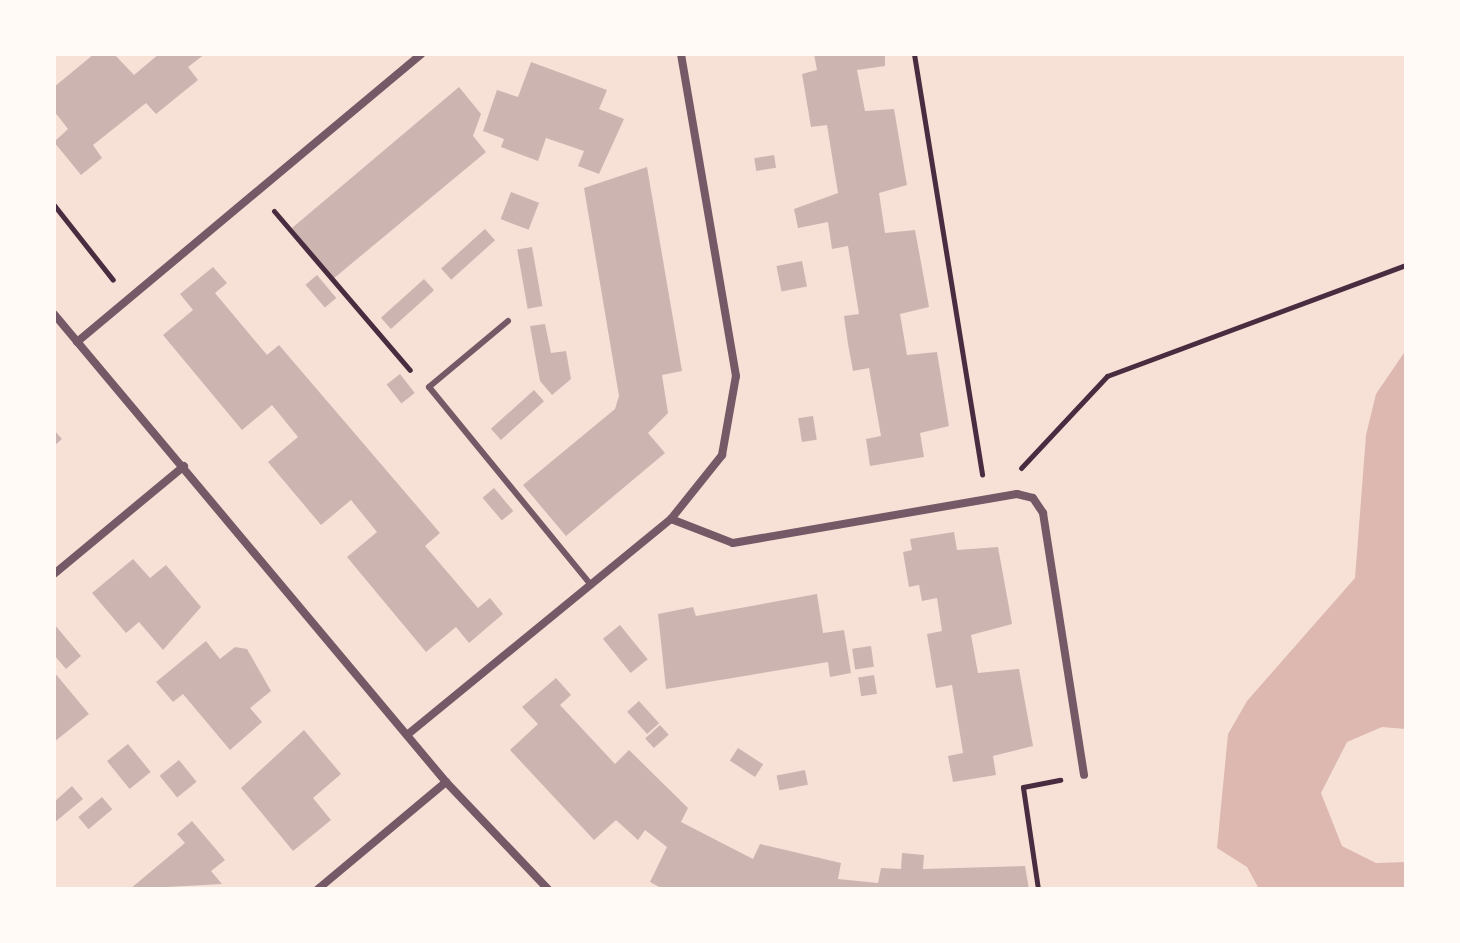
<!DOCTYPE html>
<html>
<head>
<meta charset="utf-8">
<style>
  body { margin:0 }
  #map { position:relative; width:1460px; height:943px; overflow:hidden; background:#f7e1d7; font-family:"IBM Plex Serif",serif }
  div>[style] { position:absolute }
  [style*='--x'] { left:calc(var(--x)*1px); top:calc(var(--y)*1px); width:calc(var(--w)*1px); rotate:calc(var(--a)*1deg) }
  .water>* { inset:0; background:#dcb8b0 }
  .building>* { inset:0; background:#ccb4b1; transform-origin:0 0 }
  .path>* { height:5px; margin:-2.5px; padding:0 2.5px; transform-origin:2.5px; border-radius:2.5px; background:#4a2c40 }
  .service>* { height:6px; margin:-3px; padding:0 3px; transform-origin:3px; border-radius:3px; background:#755966 }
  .minor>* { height:8px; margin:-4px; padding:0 4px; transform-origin:4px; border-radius:4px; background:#755966 }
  span { translate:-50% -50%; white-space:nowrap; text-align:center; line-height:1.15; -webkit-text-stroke:6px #fffaf5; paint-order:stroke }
  .frame { position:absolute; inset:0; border:56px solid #fffaf5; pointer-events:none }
</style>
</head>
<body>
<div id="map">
  <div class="water">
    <div style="clip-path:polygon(1406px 350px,1406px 729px,1382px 727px,1347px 742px,1321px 793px,1342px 846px,1376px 863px,1406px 862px,1406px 889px,1259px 889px,1247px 867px,1217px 848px,1228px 734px,1247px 701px,1355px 578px,1366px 435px,1376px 394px)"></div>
  </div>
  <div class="building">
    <div style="clip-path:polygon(94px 54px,114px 54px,134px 75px,159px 54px,205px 54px,188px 67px,198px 80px,156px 114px,146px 103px,93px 145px,102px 158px,81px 175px,54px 142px,68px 129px,54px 111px,54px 87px)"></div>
    <div style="clip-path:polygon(814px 54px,885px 54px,885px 66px,857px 70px,865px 111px,894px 109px,907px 185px,879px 193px,885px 233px,915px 230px,922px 268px,929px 307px,900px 314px,907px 355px,937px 352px,949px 426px,920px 433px,924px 457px,870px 466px,866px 439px,881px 436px,869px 368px,853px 371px,848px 344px,844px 316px,859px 314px,848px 246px,832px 249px,828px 222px,798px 228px,794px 209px,838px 193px,827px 125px,811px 127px,802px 74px,817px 70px)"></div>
    <div style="clip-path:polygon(531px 62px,607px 90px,599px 109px,624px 119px,599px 174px,578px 166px,584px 151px,546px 138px,538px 161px,501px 147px,504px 139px,483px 131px,497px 90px,518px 97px)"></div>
    <div style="clip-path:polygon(459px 87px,481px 114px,473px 136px,486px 152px,333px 279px,292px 228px)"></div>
    <div style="left:774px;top:155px;width:13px;height:20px;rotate:81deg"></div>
    <div style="clip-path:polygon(647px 167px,682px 371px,662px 375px,668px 413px,648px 433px,665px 453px,566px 536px,523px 485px,615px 409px,619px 396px,584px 188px)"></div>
    <div style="left:511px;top:192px;width:30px;height:29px;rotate:21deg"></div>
    <div style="left:485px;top:229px;width:15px;height:59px;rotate:48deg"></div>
    <div style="left:532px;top:247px;width:60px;height:15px;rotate:80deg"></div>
    <div style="left:802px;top:261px;width:26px;height:26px;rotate:79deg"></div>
    <div style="clip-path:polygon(213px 267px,227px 283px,215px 293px,267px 355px,279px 345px,440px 533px,425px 546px,478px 608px,490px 598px,503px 614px,469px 643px,456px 627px,426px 652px,347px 557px,377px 532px,351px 500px,321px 525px,268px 462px,298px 437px,272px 405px,242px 430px,163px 335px,193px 310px,180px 294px)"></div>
    <div style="left:317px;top:275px;width:30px;height:15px;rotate:50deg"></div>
    <div style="left:424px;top:279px;width:15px;height:58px;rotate:48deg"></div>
    <div style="clip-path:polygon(545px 324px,551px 353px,566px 351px,571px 379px,552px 395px,540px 381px,530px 326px)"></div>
    <div style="left:400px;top:374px;width:24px;height:17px;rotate:52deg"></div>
    <div style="left:534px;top:390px;width:15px;height:58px;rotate:48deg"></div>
    <div style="left:813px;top:416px;width:24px;height:15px;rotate:81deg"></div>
    <div style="clip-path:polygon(54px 430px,62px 439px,54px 446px)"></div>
    <div style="left:494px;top:488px;width:30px;height:15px;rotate:50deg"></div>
    <div style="clip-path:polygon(954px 532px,957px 550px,998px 547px,1012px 624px,971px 635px,978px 673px,1019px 669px,1033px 746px,993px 756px,996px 775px,953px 782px,948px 756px,963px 753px,952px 685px,936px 688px,927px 634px,942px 631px,937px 598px,922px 601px,919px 585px,909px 587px,903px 552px,912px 550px,910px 539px)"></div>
    <div style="clip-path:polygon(133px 559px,150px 578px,166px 565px,201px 607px,163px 650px,139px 622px,126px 633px,92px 593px)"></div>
    <div style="clip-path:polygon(817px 594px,823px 633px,844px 630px,851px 673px,830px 677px,828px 662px,666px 689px,658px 614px,693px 607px,696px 616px)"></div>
    <div style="clip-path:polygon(54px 624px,81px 656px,66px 669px,54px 655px)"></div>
    <div style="left:620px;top:625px;width:44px;height:22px;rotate:51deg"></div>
    <div style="clip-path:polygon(206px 641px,220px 659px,235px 647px,247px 649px,271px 691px,250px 708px,262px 722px,230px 750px,183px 694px,173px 702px,156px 682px)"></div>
    <div style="left:871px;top:646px;width:21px;height:19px;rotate:82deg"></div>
    <div style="clip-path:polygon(54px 672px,89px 714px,54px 742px)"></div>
    <div style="left:874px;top:675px;width:19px;height:16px;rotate:81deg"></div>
    <div style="clip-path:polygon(556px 678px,571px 695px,560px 705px,615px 764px,629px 750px,688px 808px,681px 822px,753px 859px,760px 844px,841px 863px,838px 879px,878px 883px,881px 868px,901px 869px,902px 853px,924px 855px,923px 869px,1025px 866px,1029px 889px,663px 889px,650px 882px,667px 847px,645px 830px,638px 840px,616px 820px,594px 840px,510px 750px,538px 724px,522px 707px)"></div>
    <div style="left:639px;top:701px;width:30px;height:16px;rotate:48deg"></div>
    <div style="left:660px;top:725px;width:13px;height:20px;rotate:48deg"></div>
    <div style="clip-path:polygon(304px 730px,341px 774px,313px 798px,331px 820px,293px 851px,241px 788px)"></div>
    <div style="left:128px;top:744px;width:36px;height:27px;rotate:51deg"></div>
    <div style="left:738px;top:748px;width:30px;height:15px;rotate:33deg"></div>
    <div style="left:179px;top:760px;width:28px;height:25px;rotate:51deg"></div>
    <div style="left:805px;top:770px;width:15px;height:29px;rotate:79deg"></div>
    <div style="clip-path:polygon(72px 786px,83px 799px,54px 823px,54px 802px)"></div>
    <div style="left:102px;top:797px;width:16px;height:31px;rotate:50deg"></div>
    <div style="clip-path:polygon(192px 821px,225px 860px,211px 871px,222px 884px,130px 889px,185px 843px,177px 834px)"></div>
  </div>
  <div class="path">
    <div style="--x:914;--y:54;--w:426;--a:80.8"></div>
    <div style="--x:54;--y:205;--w:95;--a:51.8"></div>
    <div style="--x:274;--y:211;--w:209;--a:49.5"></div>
    <div style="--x:1021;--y:468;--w:126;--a:-46.9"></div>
    <div style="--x:1107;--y:376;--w:319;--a:-20.4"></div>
    <div style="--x:1038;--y:889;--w:103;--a:-98.4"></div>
    <div style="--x:1023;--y:787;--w:38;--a:-11"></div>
  </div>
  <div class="service">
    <div style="--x:508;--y:321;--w:103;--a:140.1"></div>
    <div style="--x:429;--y:387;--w:256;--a:50.7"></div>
  </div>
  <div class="minor">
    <div style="--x:54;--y:314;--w:610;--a:50.05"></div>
    <div style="--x:446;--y:782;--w:148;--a:46.4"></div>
    <div style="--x:77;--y:342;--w:449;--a:-39.9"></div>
    <div style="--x:671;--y:519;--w:66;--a:21.2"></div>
    <div style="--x:733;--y:543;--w:288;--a:-9.8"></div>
    <div style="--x:1017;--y:494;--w:16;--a:14"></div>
    <div style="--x:1033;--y:498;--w:18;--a:56"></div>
    <div style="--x:1043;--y:513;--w:265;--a:81.1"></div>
    <div style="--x:54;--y:574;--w:169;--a:-39.7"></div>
    <div style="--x:407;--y:735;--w:341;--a:-39.3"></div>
    <div style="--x:671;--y:519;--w:82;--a:-51.4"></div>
    <div style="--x:722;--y:455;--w:80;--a:-80"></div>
    <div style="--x:736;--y:376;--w:327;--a:-99.7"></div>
    <div style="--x:318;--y:889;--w:167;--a:-39.9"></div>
  </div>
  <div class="frame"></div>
</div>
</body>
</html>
